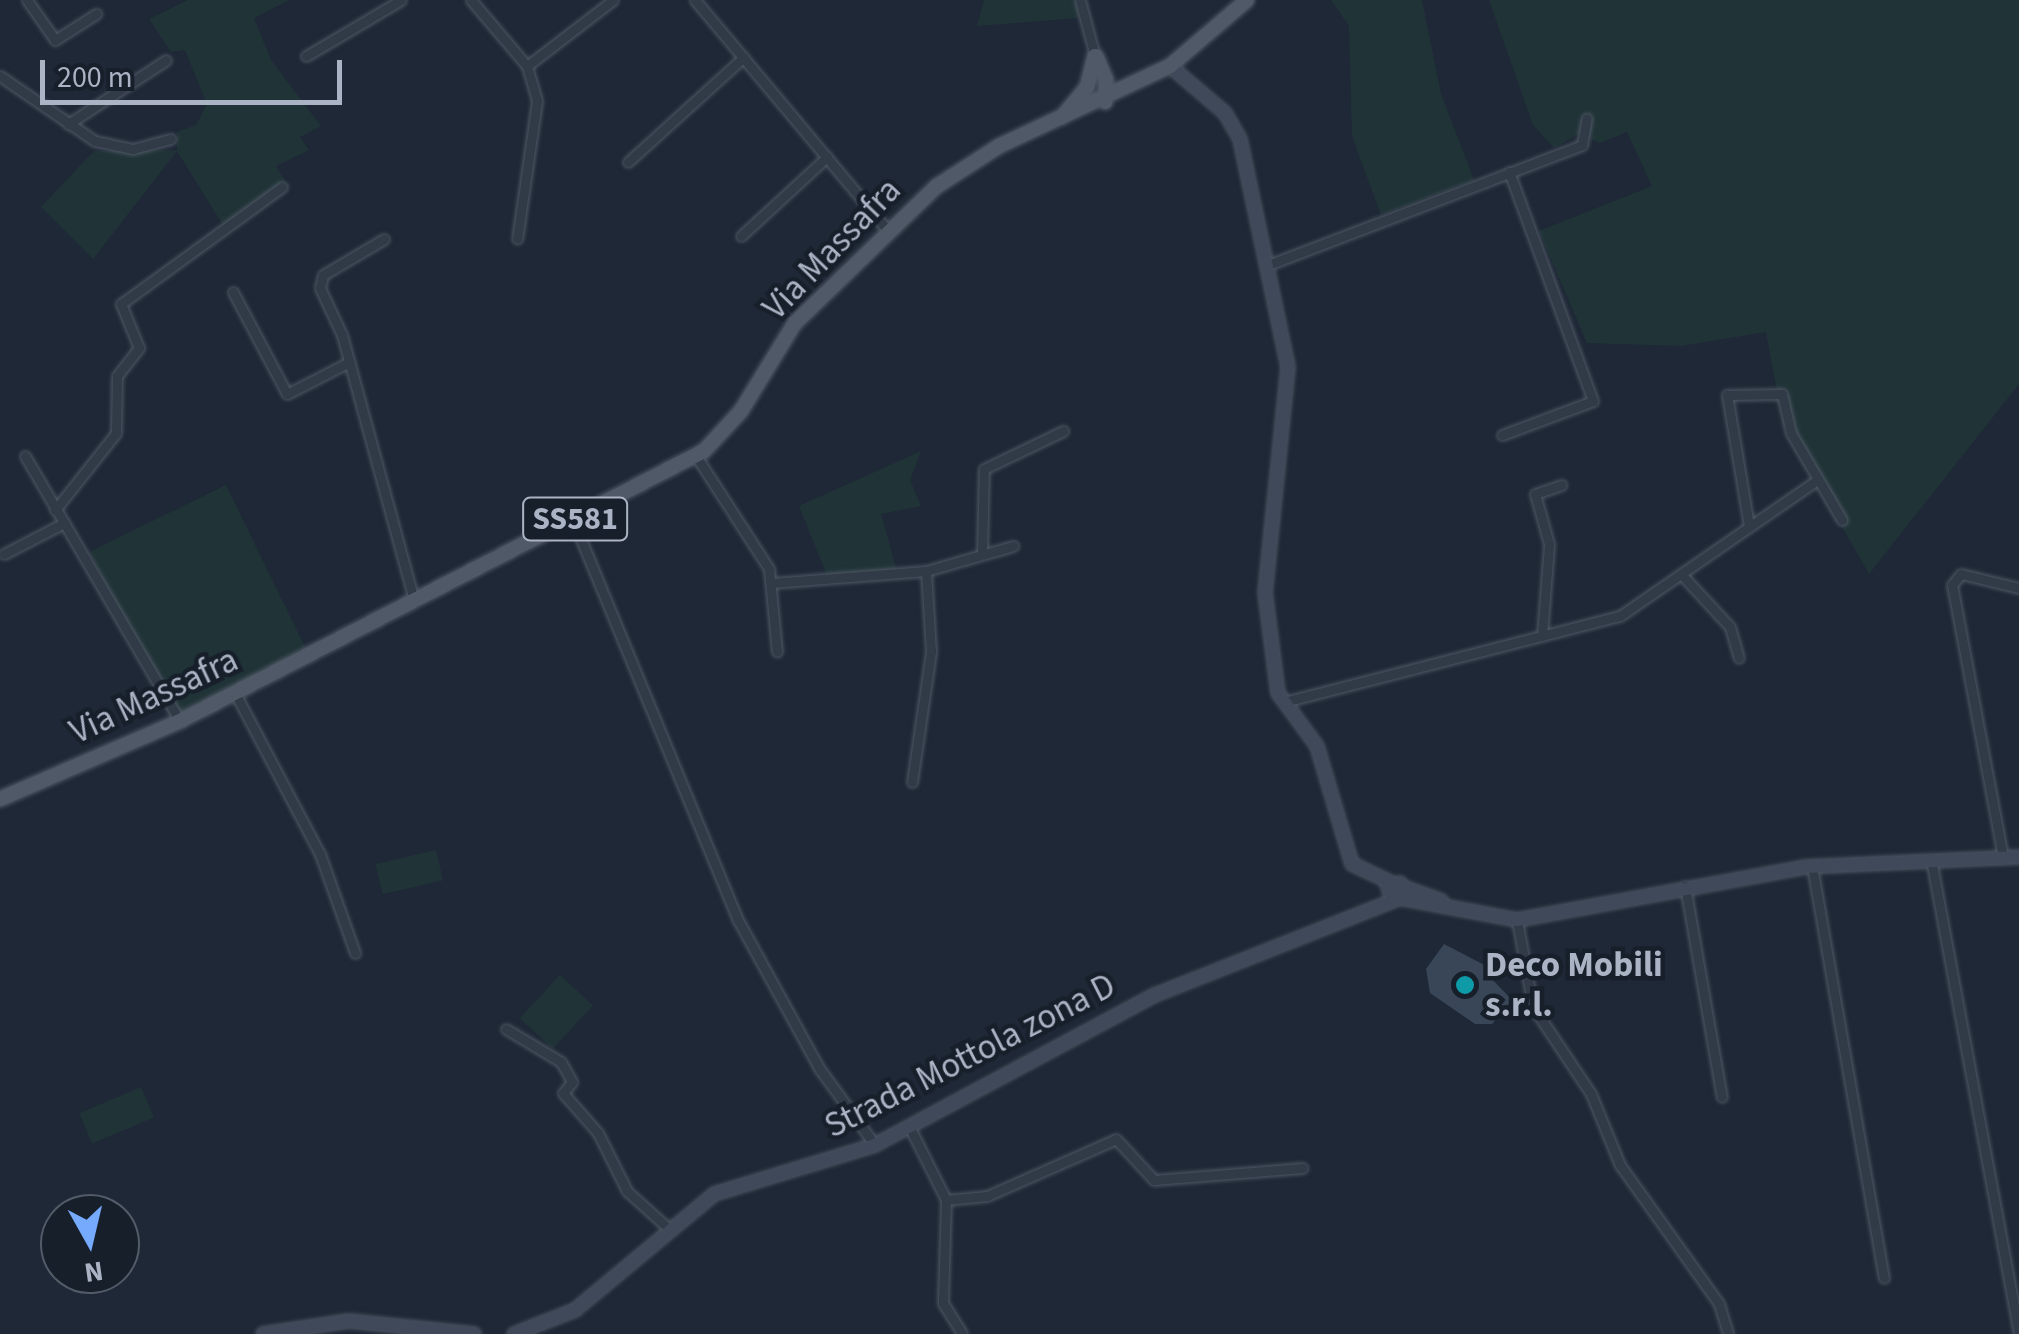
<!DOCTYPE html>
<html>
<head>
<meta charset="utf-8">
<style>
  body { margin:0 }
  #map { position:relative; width:2019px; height:1334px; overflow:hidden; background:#1e2836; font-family:"Source Sans 3",sans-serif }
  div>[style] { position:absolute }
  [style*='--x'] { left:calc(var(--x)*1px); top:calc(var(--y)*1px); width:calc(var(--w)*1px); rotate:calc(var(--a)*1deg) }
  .green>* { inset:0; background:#203437; transform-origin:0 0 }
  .building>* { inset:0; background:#394657 }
  .roads { filter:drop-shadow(0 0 2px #4f5765) drop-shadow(0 0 2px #4f5765) }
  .street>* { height:9px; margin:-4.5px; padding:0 4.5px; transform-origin:4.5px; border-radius:4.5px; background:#313a47 }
  .secondary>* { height:12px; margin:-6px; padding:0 6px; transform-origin:6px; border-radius:6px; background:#3f495a }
  .primary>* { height:14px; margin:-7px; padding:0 7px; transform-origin:7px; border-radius:7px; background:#4f5967 }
  .dots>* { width:28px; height:28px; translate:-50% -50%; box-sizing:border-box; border:5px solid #171f2b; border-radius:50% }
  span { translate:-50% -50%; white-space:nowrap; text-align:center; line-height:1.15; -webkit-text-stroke:9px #171f2b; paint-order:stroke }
  .shield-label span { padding:2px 8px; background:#171f2b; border:2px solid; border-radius:8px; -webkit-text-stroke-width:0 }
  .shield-label { font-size:32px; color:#abb4c4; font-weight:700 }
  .street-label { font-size:35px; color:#abb4c4 }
  .poi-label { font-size:35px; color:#abb4c4; font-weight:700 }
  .left { translate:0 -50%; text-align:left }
  .north { position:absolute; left:40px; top:1194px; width:100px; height:100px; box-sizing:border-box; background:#171f2b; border:2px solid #525b68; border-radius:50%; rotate:172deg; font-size:28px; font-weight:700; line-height:40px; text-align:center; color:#abb4c4 }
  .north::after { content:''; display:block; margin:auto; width:35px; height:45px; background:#76aafd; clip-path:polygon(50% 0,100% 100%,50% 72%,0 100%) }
  .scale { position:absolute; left:40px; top:60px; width:302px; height:45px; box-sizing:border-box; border:5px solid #abb4c4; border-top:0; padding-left:12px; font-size:30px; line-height:35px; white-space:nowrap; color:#abb4c4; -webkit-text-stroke:8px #171f2b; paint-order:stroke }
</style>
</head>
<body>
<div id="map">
  <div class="green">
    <div style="clip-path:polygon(188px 0,289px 0,254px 18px,271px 60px,321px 126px,300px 137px,309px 150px,276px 166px,288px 186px,223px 225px,177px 151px,93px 259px,41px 207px,94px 151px,177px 150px,177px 132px,196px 125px,207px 104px,185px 50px,171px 52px,149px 19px)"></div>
    <div style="clip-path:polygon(984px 0,1080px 0,1078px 18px,977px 26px)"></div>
    <div style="clip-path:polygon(1331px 0,1422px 0,1441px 94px,1474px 180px,1381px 215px,1352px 136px,1349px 26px)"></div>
    <div style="clip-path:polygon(1489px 0,2019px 0,2019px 384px,1869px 574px,1783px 424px,1766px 332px,1681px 346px,1587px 343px,1539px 231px,1652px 186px,1627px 132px,1600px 143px,1579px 134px,1554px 148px,1533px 125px)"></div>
    <div style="clip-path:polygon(921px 451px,910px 480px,921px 506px,881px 514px,897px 571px,830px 583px,799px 506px)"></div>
    <div style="left:226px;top:485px;width:187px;height:152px;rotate:64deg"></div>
    <div style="left:436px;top:850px;width:31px;height:62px;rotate:77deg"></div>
    <div style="left:560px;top:975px;width:45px;height:59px;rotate:43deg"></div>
    <div style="left:141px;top:1087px;width:33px;height:67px;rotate:67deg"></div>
  </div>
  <div class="building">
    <div style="clip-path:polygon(1444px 944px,1494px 970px,1490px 977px,1512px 1000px,1492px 1024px,1475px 1024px,1430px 993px,1426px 969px)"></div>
  </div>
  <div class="roads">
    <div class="street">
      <div style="--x:27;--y:0;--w:49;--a:55"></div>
      <div style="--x:55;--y:40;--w:49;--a:-32.4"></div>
      <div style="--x:471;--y:0;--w:87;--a:49.7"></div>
      <div style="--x:527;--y:66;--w:36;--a:74"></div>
      <div style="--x:537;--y:101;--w:139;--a:98.2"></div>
      <div style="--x:695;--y:0;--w:300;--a:50.1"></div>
      <div style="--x:1080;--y:0;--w:58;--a:75"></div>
      <div style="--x:306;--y:56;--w:110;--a:-30.5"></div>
      <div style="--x:527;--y:66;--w:108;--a:-37.5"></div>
      <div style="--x:0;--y:76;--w:115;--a:34.4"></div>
      <div style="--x:95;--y:141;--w:39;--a:12"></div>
      <div style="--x:133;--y:149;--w:39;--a:-15"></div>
      <div style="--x:68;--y:124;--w:117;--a:-33.1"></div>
      <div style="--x:628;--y:162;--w:156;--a:-42.2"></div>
      <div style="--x:741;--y:236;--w:117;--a:-42.6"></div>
      <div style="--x:384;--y:239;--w:71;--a:149.5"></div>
      <div style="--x:323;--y:275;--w:13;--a:103"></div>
      <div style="--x:320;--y:288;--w:52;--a:64.9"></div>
      <div style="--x:342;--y:335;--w:275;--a:74.8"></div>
      <div style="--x:1268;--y:265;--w:336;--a:-20.9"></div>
      <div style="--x:1582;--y:145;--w:27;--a:-80"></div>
      <div style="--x:233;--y:292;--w:115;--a:62.1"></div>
      <div style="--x:287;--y:394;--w:70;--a:-27.3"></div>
      <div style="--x:1502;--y:435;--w:97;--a:-20.5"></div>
      <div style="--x:1593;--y:401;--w:244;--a:-110.1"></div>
      <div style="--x:25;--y:456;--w:307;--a:59.7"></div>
      <div style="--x:696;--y:456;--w:135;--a:57.1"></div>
      <div style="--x:769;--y:569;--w:83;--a:84.5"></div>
      <div style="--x:55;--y:510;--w:98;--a:-51.6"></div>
      <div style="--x:116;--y:433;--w:57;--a:-89"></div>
      <div style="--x:117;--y:376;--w:36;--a:-52"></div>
      <div style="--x:139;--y:348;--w:48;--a:-112.2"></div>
      <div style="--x:121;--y:304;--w:199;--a:-36"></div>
      <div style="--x:573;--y:520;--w:433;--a:67.6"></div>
      <div style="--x:738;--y:920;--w:169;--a:61.3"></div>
      <div style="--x:819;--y:1068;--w:95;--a:54"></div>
      <div style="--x:1749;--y:526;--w:133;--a:-99.5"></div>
      <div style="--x:1727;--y:395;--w:55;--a:-1"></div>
      <div style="--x:1782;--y:394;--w:40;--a:77"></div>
      <div style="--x:1791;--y:433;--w:101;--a:59.6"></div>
      <div style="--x:4;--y:554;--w:68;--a:-27.3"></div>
      <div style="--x:982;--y:554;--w:85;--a:-88.7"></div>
      <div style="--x:984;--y:469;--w:88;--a:-25.7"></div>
      <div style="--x:1681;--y:574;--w:72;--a:47.2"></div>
      <div style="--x:1730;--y:627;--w:32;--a:74"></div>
      <div style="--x:772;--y:583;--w:154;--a:-4.5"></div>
      <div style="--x:926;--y:571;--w:91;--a:-16"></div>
      <div style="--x:1542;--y:636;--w:92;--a:-85.6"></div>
      <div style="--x:1549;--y:544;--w:52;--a:-105.6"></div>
      <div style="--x:1535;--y:494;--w:28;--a:-19"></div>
      <div style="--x:235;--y:693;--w:182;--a:62.2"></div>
      <div style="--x:320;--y:854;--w:105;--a:70.5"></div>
      <div style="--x:1284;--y:702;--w:347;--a:-14.4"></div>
      <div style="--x:1620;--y:616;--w:239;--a:-34.6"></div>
      <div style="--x:912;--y:782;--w:132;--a:-81.7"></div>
      <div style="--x:931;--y:651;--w:80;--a:-93.6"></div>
      <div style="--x:2003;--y:857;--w:277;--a:-100.6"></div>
      <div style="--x:1952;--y:585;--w:14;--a:-51"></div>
      <div style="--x:1961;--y:574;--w:60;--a:13.6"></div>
      <div style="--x:1931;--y:859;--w:483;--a:79.5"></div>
      <div style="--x:1812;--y:866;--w:418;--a:80.1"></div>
      <div style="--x:1685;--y:886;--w:214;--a:80.1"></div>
      <div style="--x:1517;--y:920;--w:88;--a:79.6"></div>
      <div style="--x:1533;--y:1007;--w:105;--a:56.3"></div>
      <div style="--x:1591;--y:1094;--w:77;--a:67.8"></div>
      <div style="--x:1620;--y:1165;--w:171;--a:54.5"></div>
      <div style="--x:1719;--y:1304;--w:31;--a:73"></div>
      <div style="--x:506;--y:1029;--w:64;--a:31"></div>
      <div style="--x:561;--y:1062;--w:23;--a:61"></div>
      <div style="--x:572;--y:1082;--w:14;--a:129"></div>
      <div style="--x:563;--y:1093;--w:53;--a:48.8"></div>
      <div style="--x:598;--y:1133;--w:65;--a:63.4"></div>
      <div style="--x:627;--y:1191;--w:57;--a:42.1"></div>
      <div style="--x:910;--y:1128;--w:80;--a:63.4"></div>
      <div style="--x:946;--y:1200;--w:103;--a:91.7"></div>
      <div style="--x:943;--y:1303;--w:36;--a:58"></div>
      <div style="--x:946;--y:1200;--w:41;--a:-5.6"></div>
      <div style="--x:987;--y:1196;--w:141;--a:-23.8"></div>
      <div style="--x:1116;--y:1139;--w:56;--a:47.2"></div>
      <div style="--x:1154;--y:1180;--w:149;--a:-4.6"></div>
    </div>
    <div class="secondary">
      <div style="--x:1170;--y:66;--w:72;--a:40.5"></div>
      <div style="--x:1225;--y:113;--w:30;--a:60"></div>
      <div style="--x:1240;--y:139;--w:233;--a:78.1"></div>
      <div style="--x:1288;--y:367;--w:226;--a:95.8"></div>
      <div style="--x:1265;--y:592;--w:102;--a:82.7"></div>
      <div style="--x:1278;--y:693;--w:66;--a:53.7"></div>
      <div style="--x:1317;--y:746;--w:123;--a:73.5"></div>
      <div style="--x:1352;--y:864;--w:44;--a:25.4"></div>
      <div style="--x:1403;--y:887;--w:41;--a:19.7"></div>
      <div style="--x:1400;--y:898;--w:119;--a:10.6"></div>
      <div style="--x:1517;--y:920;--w:293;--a:-10.4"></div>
      <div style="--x:1805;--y:867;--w:214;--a:-2.7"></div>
      <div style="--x:263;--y:1334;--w:87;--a:-8.6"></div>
      <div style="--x:349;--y:1321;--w:126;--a:5.9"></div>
      <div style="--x:514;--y:1334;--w:66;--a:-21.5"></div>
      <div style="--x:575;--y:1310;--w:181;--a:-39.8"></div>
      <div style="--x:714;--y:1194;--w:168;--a:-16.9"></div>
      <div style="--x:875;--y:1145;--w:318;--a:-28.2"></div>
      <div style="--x:1155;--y:995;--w:264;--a:-21.6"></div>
      <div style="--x:1400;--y:898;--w:15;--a:-90"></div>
      <div style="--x:1400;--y:883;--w:13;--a:162"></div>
      <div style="--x:1388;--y:887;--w:12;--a:70"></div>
    </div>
    <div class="primary">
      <div style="--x:1096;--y:56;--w:25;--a:67"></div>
      <div style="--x:1106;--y:79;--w:23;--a:92"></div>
      <div style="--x:1062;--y:117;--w:39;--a:-50"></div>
      <div style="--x:1087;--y:87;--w:32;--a:-76"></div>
      <div style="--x:0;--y:799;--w:196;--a:-23.4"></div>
      <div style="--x:180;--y:721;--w:589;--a:-27.26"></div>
      <div style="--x:704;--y:451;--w:54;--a:-47.2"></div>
      <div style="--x:741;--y:411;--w:103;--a:-58.5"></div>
      <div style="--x:795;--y:323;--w:197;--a:-44"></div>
      <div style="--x:937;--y:186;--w:74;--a:-32.8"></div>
      <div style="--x:999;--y:146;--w:189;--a:-25.1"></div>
      <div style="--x:1170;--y:66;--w:101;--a:-40.6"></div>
    </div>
  </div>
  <div class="dots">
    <div style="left:1465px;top:985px;background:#0f9aa8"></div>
  </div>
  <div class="shield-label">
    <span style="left:575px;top:519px">SS581</span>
  </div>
  <div class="street-label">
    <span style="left:832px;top:249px;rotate:-46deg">Via Massafra</span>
    <span style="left:154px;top:696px;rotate:-25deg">Via Massafra</span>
    <span style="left:970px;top:1056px;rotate:-27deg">Strada Mottola zona D</span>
  </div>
  <div class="poi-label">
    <span class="left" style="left:1485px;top:985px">Deco Mobili<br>s.r.l.</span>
  </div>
  <div class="north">N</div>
  <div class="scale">200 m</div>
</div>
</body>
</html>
